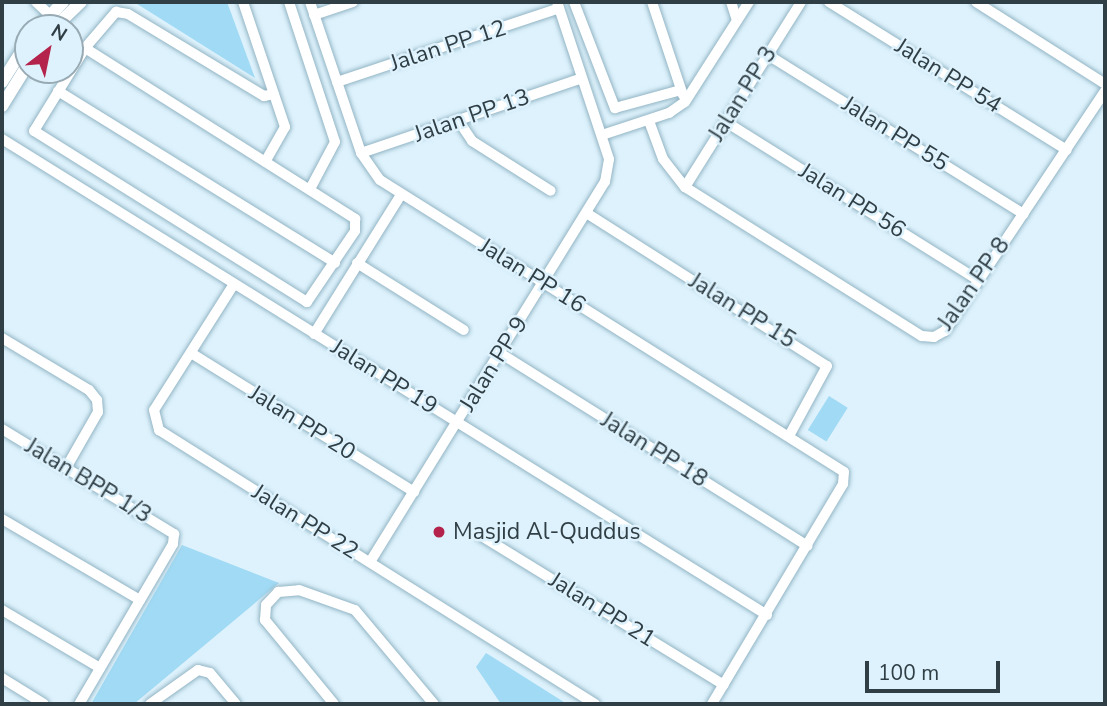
<!DOCTYPE html>
<html>
<head>
<meta charset="utf-8">
<style>
  body { margin:0 }
  #map { position:relative; width:1107px; height:706px; overflow:hidden; background:#ddf2fc; font-family:"Nunito Sans",sans-serif }
  div>[style] { position:absolute }
  [style*='--x'] { left:calc(var(--x)*1px); top:calc(var(--y)*1px); width:calc(var(--w)*1px); rotate:calc(var(--a)*1deg) }
  .green>* { inset:0; background:#a1daf4; transform-origin:0 0 }
  .roads { filter:drop-shadow(0 0 2px #92b4c4) drop-shadow(0 0 2px #92b4c4) }
  .minor>* { height:10px; margin:-5px; padding:0 5px; transform-origin:5px; border-radius:5px; background:#fff }
  .tertiary>* { height:12px; margin:-6px; padding:0 6px; transform-origin:6px; border-radius:6px; background:#fff }
  .dots>* { width:19px; height:19px; translate:-50% -50%; box-sizing:border-box; border:4px solid #ddf2fc; border-radius:50% }
  span { translate:-50% -50%; white-space:nowrap; text-align:center; line-height:1.15; -webkit-text-stroke:5px #ddf2fc; paint-order:stroke }
  .street-label { font-size:23px; color:#303e45 }
  .poi-label { font-size:23px; color:#303e45 }
  .left { translate:0 -50%; text-align:left }
  .frame { position:absolute; inset:0; border:4px solid #303e45; pointer-events:none }
  .north { position:absolute; left:14px; top:14px; width:70px; height:70px; box-sizing:border-box; background:#ddf2fc; border:2px solid #98aab3; border-radius:50%; rotate:32deg; font-size:19px; font-weight:700; line-height:28px; text-align:center; color:#303e45 }
  .north::after { content:''; display:block; margin:auto; width:24px; height:32px; background:#b4234b; clip-path:polygon(50% 0,100% 100%,50% 72%,0 100%) }
  .scale { position:absolute; left:865px; top:661px; width:135px; height:32px; box-sizing:border-box; border:4px solid #303e45; border-top:0; padding-left:9px; font-size:21px; line-height:24px; white-space:nowrap; color:#303e45; -webkit-text-stroke:5px #ddf2fc; paint-order:stroke }
</style>
</head>
<body>
<div id="map">
  <div class="green">
    <div style="clip-path:polygon(134px 2px,227px 2px,255px 78px)"></div>
    <div style="left:829px;top:396px;width:22px;height:40px;rotate:32deg"></div>
    <div style="clip-path:polygon(182px 545px,279px 583px,134px 704px,91px 704px)"></div>
    <div style="clip-path:polygon(486px 653px,567px 704px,501px 704px,476px 667px)"></div>
  </div>
  <div class="roads">
    <div class="minor">
      <div style="--x:36;--y:2;--w:18;--a:43"></div>
      <div style="--x:243;--y:2;--w:132;--a:71.4"></div>
      <div style="--x:285;--y:127;--w:40;--a:119.7"></div>
      <div style="--x:289;--y:2;--w:147;--a:71.8"></div>
      <div style="--x:335;--y:142;--w:53;--a:118"></div>
      <div style="--x:310;--y:2;--w:159;--a:71.3"></div>
      <div style="--x:361;--y:153;--w:33;--a:55"></div>
      <div style="--x:380;--y:180;--w:548;--a:32.18"></div>
      <div style="--x:844;--y:472;--w:12;--a:95"></div>
      <div style="--x:843;--y:484;--w:256;--a:120.8"></div>
      <div style="--x:574;--y:2;--w:114;--a:68.9"></div>
      <div style="--x:615;--y:108;--w:68;--a:-15.3"></div>
      <div style="--x:652;--y:2;--w:98;--a:71.6"></div>
      <div style="--x:731;--y:2;--w:19;--a:72"></div>
      <div style="--x:829;--y:2;--w:280;--a:31.9"></div>
      <div style="--x:976;--y:2;--w:153;--a:32.4"></div>
      <div style="--x:314;--y:15;--w:41;--a:-18.4"></div>
      <div style="--x:85;--y:48;--w:320;--a:32.3"></div>
      <div style="--x:355;--y:219;--w:12;--a:90"></div>
      <div style="--x:355;--y:231;--w:86;--a:124.1"></div>
      <div style="--x:307;--y:302;--w:322;--a:-147.9"></div>
      <div style="--x:34;--y:131;--w:97;--a:-58.4"></div>
      <div style="--x:85;--y:48;--w:48;--a:-49.3"></div>
      <div style="--x:116;--y:12;--w:12;--a:9"></div>
      <div style="--x:128;--y:14;--w:159;--a:31.1"></div>
      <div style="--x:264;--y:96;--w:10;--a:-11"></div>
      <div style="--x:768;--y:55;--w:301;--a:31.9"></div>
      <div style="--x:337;--y:82;--w:234;--a:-18.4"></div>
      <div style="--x:58;--y:91;--w:326;--a:31.8"></div>
      <div style="--x:458;--y:120;--w:25;--a:56"></div>
      <div style="--x:472;--y:141;--w:93;--a:32.3"></div>
      <div style="--x:649;--y:121;--w:40;--a:69.8"></div>
      <div style="--x:663;--y:159;--w:36;--a:52"></div>
      <div style="--x:685;--y:187;--w:280;--a:32.2"></div>
      <div style="--x:922;--y:336;--w:12;--a:5"></div>
      <div style="--x:934;--y:337;--w:13;--a:-29"></div>
      <div style="--x:945;--y:331;--w:288;--a:-56.3"></div>
      <div style="--x:726;--y:122;--w:297;--a:32.1"></div>
      <div style="--x:602;--y:135;--w:71;--a:-18.2"></div>
      <div style="--x:669;--y:113;--w:19;--a:-35"></div>
      <div style="--x:685;--y:102;--w:119;--a:-57.4"></div>
      <div style="--x:2;--y:139;--w:901;--a:31.89"></div>
      <div style="--x:361;--y:153;--w:233;--a:-18.7"></div>
      <div style="--x:685;--y:187;--w:218;--a:-57.9"></div>
      <div style="--x:588;--y:214;--w:283;--a:32.5"></div>
      <div style="--x:827;--y:366;--w:80;--a:118.5"></div>
      <div style="--x:357;--y:263;--w:126;--a:32.1"></div>
      <div style="--x:234;--y:284;--w:149;--a:122.4"></div>
      <div style="--x:154;--y:410;--w:21;--a:76"></div>
      <div style="--x:159;--y:430;--w:515;--a:32.15"></div>
      <div style="--x:314;--y:334;--w:164;--a:-58"></div>
      <div style="--x:2;--y:338;--w:101;--a:30.9"></div>
      <div style="--x:89;--y:390;--w:13;--a:51"></div>
      <div style="--x:97;--y:400;--w:12;--a:85"></div>
      <div style="--x:98;--y:412;--w:64;--a:119.7"></div>
      <div style="--x:191;--y:353;--w:263;--a:31.9"></div>
      <div style="--x:500;--y:353;--w:363;--a:32.1"></div>
      <div style="--x:2;--y:429;--w:202;--a:31.4"></div>
      <div style="--x:174;--y:534;--w:10;--a:96"></div>
      <div style="--x:173;--y:544;--w:186;--a:120.4"></div>
      <div style="--x:2;--y:519;--w:160;--a:30.4"></div>
      <div style="--x:480;--y:535;--w:286;--a:31.6"></div>
      <div style="--x:370;--y:562;--w:447;--a:-58.3"></div>
      <div style="--x:605;--y:182;--w:23;--a:-80"></div>
      <div style="--x:609;--y:159;--w:165;--a:-108.3"></div>
      <div style="--x:2;--y:610;--w:114;--a:30.6"></div>
      <div style="--x:2;--y:678;--w:49;--a:31.8"></div>
      <div style="--x:150;--y:704;--w:59;--a:-35.3"></div>
      <div style="--x:198;--y:670;--w:12;--a:14"></div>
      <div style="--x:210;--y:673;--w:40;--a:50"></div>
      <div style="--x:334;--y:704;--w:109;--a:-129.4"></div>
      <div style="--x:265;--y:620;--w:15;--a:-86"></div>
      <div style="--x:266;--y:605;--w:18;--a:-47"></div>
      <div style="--x:278;--y:592;--w:21;--a:-5"></div>
      <div style="--x:299;--y:590;--w:59;--a:19.7"></div>
      <div style="--x:355;--y:610;--w:123;--a:50"></div>
    </div>
    <div class="tertiary">
      <div style="--x:38;--y:28;--w:36;--a:-46"></div>
      <div style="--x:54;--y:28;--w:37;--a:-44"></div>
      <div style="--x:2;--y:82;--w:49;--a:-57.6"></div>
      <div style="--x:2;--y:106;--w:49;--a:-58.2"></div>
    </div>
  </div>
  <div class="dots">
    <div style="left:439px;top:532px;background:#b4234b"></div>
  </div>
  <div class="street-label">
    <span style="left:448px;top:46px;rotate:-18deg">Jalan PP 12</span>
    <span style="left:948px;top:76px;rotate:32deg">Jalan PP 54</span>
    <span style="left:743px;top:94px;rotate:-58deg">Jalan PP 3</span>
    <span style="left:472px;top:116px;rotate:-19deg">Jalan PP 13</span>
    <span style="left:895px;top:134px;rotate:32deg">Jalan PP 55</span>
    <span style="left:852px;top:201px;rotate:32deg">Jalan PP 56</span>
    <span style="left:532px;top:276px;rotate:32deg">Jalan PP 16</span>
    <span style="left:974px;top:284px;rotate:-55deg">Jalan PP 8</span>
    <span style="left:742px;top:311px;rotate:32deg">Jalan PP 15</span>
    <span style="left:494px;top:364px;rotate:-58deg">Jalan PP 9</span>
    <span style="left:384px;top:377px;rotate:32deg">Jalan PP 19</span>
    <span style="left:302px;top:423px;rotate:32deg">Jalan PP 20</span>
    <span style="left:654px;top:450px;rotate:32deg">Jalan PP 18</span>
    <span style="left:88px;top:481px;rotate:31deg">Jalan BPP 1/3</span>
    <span style="left:305px;top:522px;rotate:32deg">Jalan PP 22</span>
    <span style="left:602px;top:610px;rotate:32deg">Jalan PP 21</span>
  </div>
  <div class="poi-label">
    <span class="left" style="left:453px;top:532px">Masjid Al-Quddus</span>
  </div>
  <div class="frame"></div>
  <div class="north">N</div>
  <div class="scale">100 m</div>
</div>
</body>
</html>
